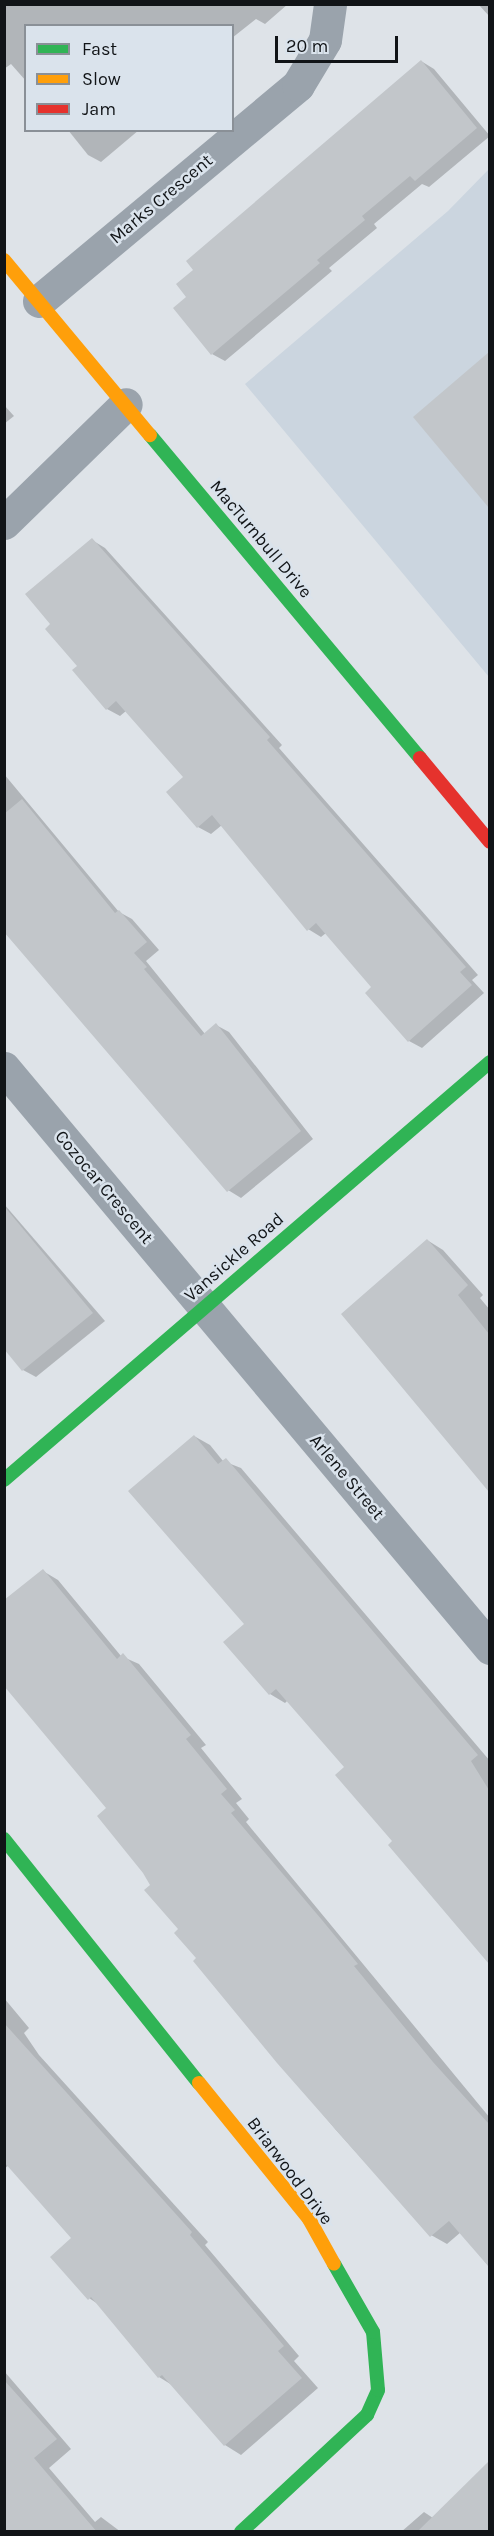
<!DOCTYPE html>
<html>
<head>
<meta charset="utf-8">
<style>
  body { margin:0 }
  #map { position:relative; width:494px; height:2536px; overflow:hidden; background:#dee3e8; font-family:Karla,sans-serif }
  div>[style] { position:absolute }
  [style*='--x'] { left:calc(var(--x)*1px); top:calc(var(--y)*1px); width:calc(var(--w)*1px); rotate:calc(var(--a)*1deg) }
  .built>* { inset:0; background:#cbd5df }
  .shadow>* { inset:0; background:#0003 }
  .building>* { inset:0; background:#c2c6ca }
  .street>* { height:33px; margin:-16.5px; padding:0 16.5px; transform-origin:16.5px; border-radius:16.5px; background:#9aa3ac }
  .fast>* { height:14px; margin:-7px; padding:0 7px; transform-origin:7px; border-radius:7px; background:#30b455 }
  .slow>* { height:14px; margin:-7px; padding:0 7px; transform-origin:7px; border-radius:7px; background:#ff9f0a }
  .jam>* { height:14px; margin:-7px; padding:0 7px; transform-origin:7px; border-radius:7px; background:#e5322d }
  span { translate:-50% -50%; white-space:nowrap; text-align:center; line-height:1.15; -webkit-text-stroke:5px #dae3ec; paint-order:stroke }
  .street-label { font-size:18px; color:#111417 }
  .frame { position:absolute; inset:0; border:6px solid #111417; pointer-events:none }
  .legend { position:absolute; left:24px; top:24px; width:210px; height:108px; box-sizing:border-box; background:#dae3ec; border:2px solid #8a9097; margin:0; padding:8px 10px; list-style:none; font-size:18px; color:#111417 }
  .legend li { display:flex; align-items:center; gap:12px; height:30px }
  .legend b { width:30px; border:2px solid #8a9097 }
  .scale { position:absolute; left:275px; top:36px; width:123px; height:27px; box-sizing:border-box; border:3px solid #111417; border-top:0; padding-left:8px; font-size:18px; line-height:21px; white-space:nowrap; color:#111417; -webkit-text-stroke:4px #dae3ec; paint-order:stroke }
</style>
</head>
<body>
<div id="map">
  <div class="built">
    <div style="clip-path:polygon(489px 169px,489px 677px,245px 384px,448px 211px)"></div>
  </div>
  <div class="shadow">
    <div style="clip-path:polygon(4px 4px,288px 4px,265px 24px,256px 19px,232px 38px,232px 26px,26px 26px,26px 81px,11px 64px,4px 69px)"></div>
    <div style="clip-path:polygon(478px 4px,490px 4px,490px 17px)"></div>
    <div style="clip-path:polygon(421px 61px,434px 69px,490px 136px,429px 187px,422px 184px,374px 224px,377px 228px,329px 268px,332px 271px,225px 361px,212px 354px)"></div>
    <div style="clip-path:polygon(68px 130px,139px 130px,101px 162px,88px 155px)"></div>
    <div style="clip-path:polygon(490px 354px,490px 506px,415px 417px)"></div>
    <div style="clip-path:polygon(4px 405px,14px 416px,4px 424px)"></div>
    <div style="clip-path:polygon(92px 540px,105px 548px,264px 725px,282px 745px,279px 748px,478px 975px,472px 980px,484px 993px,422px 1048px,409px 1041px,373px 987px,326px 933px,321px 937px,308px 929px,222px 825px,211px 834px,198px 827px,185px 777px,126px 711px,120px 716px,107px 709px,53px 625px)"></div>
    <div style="clip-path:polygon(4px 774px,119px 912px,132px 919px,159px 950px,146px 961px,205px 1034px,216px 1025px,229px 1032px,313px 1139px,241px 1198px,228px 1190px,4px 931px)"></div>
    <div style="clip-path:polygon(4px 1204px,105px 1321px,36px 1377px,23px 1370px,4px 1348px)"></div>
    <div style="clip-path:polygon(427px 1240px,443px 1250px,483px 1295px,480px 1298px,490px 1310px,490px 1487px,343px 1314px)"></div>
    <div style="clip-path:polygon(194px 1436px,210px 1445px,223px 1461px,241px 1468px,490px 1761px,490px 1961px,390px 1845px,394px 1841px,346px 1767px,288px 1700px,285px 1703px,270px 1694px,246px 1624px)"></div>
    <div style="clip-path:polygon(43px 1571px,58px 1580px,121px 1656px,139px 1664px,206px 1745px,201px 1748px,242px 1799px,236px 1803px,249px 1819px,246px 1822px,490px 2118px,490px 2268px,461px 2232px,447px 2244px,431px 2235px,336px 2130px,195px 1961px,199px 1958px,109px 1808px)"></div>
    <div style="clip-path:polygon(4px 1998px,29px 2028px,24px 2033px,39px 2055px,208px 2242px,205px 2245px,299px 2356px,294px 2361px,318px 2388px,241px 2455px,225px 2445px,172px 2385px,159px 2377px,98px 2304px,89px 2298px,73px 2238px,9px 2165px,4px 2169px)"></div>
    <div style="clip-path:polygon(4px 2371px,71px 2449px,49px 2468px,95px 2522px,101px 2517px,121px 2532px,4px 2532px)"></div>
    <div style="clip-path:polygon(490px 2465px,490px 2532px,401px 2532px,424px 2512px,433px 2518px)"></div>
  </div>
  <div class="building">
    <div style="clip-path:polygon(421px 60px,477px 128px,415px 181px,410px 176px,362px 216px,365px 220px,317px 260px,320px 263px,211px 355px,173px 308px,186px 297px,176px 284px,193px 270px,186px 261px)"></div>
    <div style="clip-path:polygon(489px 352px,489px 508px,413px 417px)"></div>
    <div style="clip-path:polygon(92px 538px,251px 716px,270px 737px,267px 740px,466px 967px,460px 972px,472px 985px,408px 1042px,365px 993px,371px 987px,316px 923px,307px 931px,212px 815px,197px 828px,166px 792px,183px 777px,116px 701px,106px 710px,72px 670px,77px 666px,45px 629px,50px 624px,25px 594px)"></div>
    <div style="clip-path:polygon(22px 799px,115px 913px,119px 910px,147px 942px,134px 953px,147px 967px,144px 969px,201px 1036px,216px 1023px,301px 1131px,227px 1192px,4px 932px,4px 814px)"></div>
    <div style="clip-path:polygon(4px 1206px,93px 1313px,22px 1371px,4px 1349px)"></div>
    <div style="clip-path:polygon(427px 1239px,468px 1285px,458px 1295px,489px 1334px,489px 1492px,341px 1314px)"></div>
    <div style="clip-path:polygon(194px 1435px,218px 1464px,226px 1458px,478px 1755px,471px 1761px,489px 1790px,489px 1964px,388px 1845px,392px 1841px,335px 1775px,344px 1767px,276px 1689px,269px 1695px,223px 1642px,244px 1624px,128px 1491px)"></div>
    <div style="clip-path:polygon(43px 1569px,117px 1659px,123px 1653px,191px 1735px,186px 1739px,227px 1789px,221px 1794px,235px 1810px,231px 1813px,322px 1920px,358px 1964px,354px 1966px,433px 2062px,489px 2124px,489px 2267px,449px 2221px,430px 2237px,277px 2063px,193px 1961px,196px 1958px,174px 1933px,178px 1929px,144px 1890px,150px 1885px,143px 1873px,97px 1816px,106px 1808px,4px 1686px,4px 1600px)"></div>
    <div style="clip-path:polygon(4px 2023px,192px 2232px,190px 2235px,284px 2346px,278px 2351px,302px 2378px,224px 2446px,162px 2375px,158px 2378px,91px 2297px,88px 2300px,50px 2257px,71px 2238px,4px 2162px)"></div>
    <div style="clip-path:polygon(4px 2380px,57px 2439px,34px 2458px,97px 2532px,4px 2532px)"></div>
    <div style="clip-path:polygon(489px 2461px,489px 2532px,417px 2532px)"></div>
  </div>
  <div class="street">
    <div style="--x:39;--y:301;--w:337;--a:-39.8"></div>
    <div style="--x:298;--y:85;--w:52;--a:-59"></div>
    <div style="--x:325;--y:40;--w:36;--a:-82"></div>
    <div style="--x:4;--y:523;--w:170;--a:-44.3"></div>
    <div style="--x:4;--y:1068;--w:757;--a:50.04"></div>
  </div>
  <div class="fast">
    <div style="--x:150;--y:435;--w:421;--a:50.1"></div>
    <div style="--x:4;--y:1480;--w:641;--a:-40.7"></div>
    <div style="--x:4;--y:1839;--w:312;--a:51.4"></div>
    <div style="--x:241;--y:2532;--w:172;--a:-42.9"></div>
    <div style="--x:367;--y:2415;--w:27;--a:-66"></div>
    <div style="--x:378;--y:2390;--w:58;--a:-94.9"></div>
    <div style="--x:373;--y:2332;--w:78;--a:-119.8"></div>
  </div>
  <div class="slow">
    <div style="--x:4;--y:260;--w:228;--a:50.2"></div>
    <div style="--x:199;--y:2083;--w:175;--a:51"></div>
    <div style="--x:309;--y:2219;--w:51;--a:60.9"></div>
  </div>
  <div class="jam">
    <div style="--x:420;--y:758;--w:109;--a:50.2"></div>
  </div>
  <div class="street-label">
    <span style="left:161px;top:199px;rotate:-40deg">Marks Crescent</span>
    <span style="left:261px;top:539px;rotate:50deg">MacTurnbull Drive</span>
    <span style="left:104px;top:1187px;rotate:50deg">Cozocar Crescent</span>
    <span style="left:234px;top:1257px;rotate:-41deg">Vansickle Road</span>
    <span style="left:347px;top:1477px;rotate:50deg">Arlene Street</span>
    <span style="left:290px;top:2171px;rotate:53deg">Briarwood Drive</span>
  </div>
  <div class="frame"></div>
  <ul class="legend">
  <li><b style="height:8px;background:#30b455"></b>Fast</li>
  <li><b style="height:8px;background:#ff9f0a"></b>Slow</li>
  <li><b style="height:8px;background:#e5322d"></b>Jam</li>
  </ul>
  <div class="scale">20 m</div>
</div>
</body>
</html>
